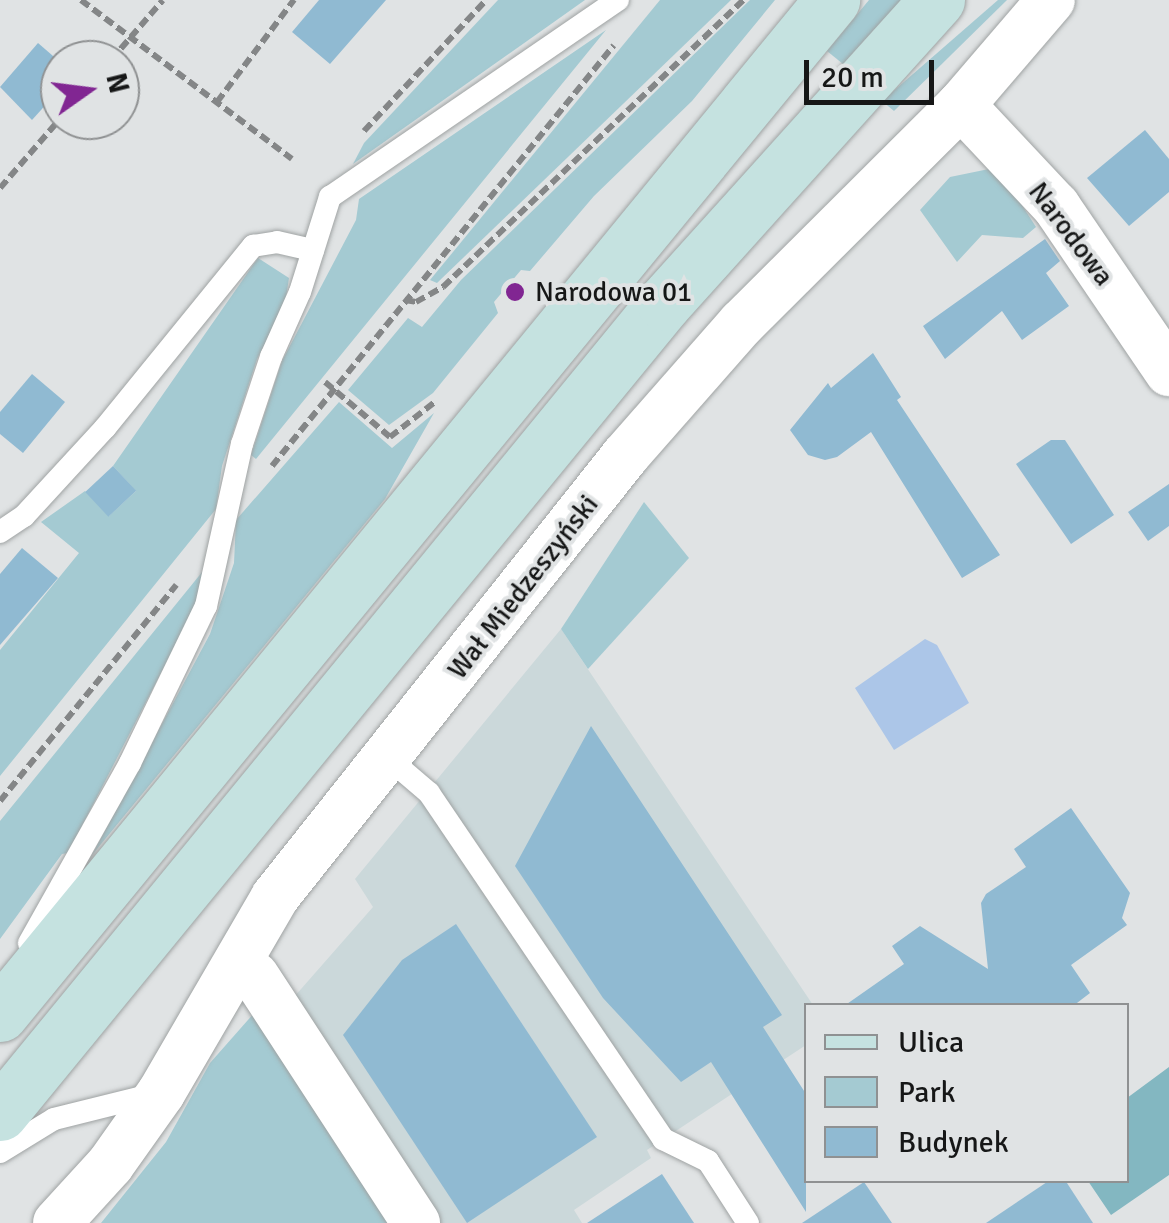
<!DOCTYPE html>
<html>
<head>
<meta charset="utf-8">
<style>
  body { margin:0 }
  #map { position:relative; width:1169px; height:1223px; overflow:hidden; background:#e0e3e4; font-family:Signika,sans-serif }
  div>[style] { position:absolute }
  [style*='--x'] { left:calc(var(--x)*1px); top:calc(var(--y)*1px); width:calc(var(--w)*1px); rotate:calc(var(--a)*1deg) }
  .built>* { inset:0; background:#cbd8da }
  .green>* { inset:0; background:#a4cad2 }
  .forest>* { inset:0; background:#83b7c1 }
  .water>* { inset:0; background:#acc6e8 }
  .building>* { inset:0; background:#90bad2; transform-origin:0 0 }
  .path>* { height:6px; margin-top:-3px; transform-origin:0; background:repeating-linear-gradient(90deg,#848687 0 10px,transparent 0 15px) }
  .roads { filter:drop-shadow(0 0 2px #9fa3a3) drop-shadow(0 0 2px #9fa3a3) }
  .lane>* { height:22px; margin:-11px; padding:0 11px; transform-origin:11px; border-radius:11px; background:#fff }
  .street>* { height:48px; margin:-24px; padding:0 24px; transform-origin:24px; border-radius:24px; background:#fff }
  .secondary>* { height:55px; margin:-27.5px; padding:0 27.5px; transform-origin:27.5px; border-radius:27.5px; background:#c5e2e0 }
  .dots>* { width:28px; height:28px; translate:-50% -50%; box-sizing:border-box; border:5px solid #e0e3e4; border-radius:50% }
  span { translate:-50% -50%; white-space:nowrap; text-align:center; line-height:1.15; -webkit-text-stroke:8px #e0e3e4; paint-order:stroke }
  .street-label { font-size:28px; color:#161717 }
  .poi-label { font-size:28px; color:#161717 }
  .left { translate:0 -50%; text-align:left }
  .legend { position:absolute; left:804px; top:1003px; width:325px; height:180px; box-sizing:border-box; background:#e0e3e4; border:2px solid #8f9192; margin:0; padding:12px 18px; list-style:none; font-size:30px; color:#161717 }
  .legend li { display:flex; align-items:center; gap:20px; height:50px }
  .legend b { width:50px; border:2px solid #8f9192 }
  .north { position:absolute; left:40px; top:40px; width:100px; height:100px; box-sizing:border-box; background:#e0e3e4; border:2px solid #8f9192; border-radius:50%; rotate:76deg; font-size:28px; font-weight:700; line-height:40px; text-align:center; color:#161717 }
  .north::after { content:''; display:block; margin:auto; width:35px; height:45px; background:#812692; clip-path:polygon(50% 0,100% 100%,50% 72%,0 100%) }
  .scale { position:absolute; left:804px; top:60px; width:130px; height:45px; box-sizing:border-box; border:5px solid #161717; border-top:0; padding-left:12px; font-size:30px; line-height:35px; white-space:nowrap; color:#161717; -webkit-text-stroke:8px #e0e3e4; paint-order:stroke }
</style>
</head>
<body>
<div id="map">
  <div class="built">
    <div style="clip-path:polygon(561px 629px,813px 1005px,806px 1006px,806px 1045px,647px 1150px,651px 1158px,574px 1210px,582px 1223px,431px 1223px,287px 1005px,373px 907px,355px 879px)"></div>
  </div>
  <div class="green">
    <div style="clip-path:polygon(498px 0,585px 0,353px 164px,364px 143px)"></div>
    <div style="clip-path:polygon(660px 0,731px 0,437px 283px,430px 280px)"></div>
    <div style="clip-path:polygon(750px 0,775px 0,692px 101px,594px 196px,530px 271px,521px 270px,494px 302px,498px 313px,433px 393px,389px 425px,348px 390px,408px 318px,422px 327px,461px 280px)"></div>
    <div style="clip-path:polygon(869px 0,901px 0,843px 64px,827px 51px)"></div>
    <div style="clip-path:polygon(998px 0,1007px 0,894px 111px,882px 101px)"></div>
    <div style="clip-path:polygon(606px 30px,256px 459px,251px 455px,282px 361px,356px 220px,359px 199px)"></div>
    <div style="clip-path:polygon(989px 169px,1003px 176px,1036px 227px,1023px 238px,982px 235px,957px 262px,920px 210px,950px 177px)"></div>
    <div style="clip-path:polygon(258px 258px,289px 278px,285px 304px,257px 359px,222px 466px,216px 509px,0 776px,0 650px,79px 553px,41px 522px,85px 491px,109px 516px,136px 491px,113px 466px)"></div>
    <div style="clip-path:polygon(339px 402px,392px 448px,434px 413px,385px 499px,92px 855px,210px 634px,234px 563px,236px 520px)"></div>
    <div style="clip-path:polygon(644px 502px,689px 558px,588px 669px,561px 629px)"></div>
    <div style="clip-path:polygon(207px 566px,195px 607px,68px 853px,62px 854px,0 939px,0 821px)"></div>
    <div style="clip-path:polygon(255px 1012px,393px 1223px,101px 1223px,166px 1142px,210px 1063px)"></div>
  </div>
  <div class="forest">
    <div style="clip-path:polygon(1169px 1067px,1169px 1175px,1111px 1215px,1088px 1181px,1126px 1180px,1127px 1098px)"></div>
  </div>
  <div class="water">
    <div style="clip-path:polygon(925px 639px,937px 645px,969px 703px,894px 750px,855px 688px)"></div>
  </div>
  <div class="building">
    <div style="clip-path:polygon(319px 0,386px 0,330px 64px,292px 32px)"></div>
    <div style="clip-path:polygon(38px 43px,60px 62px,60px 89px,32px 120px,0 87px)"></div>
    <div style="clip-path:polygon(1145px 130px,1169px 159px,1169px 192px,1129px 226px,1087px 178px)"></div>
    <div style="clip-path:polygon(1045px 239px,1060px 261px,1046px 273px,1069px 306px,1022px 340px,1002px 311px,945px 359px,923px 326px)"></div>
    <div style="clip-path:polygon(873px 353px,901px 397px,897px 400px,1000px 555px,962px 578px,871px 432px,837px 457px,825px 460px,808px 455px,790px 430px,828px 383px,831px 388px)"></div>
    <div style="clip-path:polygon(32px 374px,65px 402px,23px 453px,0 434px,0 412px)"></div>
    <div style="clip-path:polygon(1051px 440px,1065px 440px,1114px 515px,1071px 544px,1016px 464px)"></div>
    <div style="left:113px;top:466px;width:34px;height:38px;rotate:47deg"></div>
    <div style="clip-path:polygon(1169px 484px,1169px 526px,1148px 541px,1128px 512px)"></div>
    <div style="clip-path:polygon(22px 548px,58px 578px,0 645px,0 574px)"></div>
    <div style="clip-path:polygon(591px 726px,782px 1015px,763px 1027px,806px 1094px,806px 1212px,711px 1062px,681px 1082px,603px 998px,515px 866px)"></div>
    <div style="clip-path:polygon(1071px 808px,1130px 893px,1122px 918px,1127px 925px,1071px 965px,1090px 993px,1073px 1006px,844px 1006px,904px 964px,892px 946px,920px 926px,988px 969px,981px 903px,986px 894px,1026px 867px,1014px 849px)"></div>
    <div style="clip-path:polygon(456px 924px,597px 1137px,467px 1223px,343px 1035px,402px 960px)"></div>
    <div style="clip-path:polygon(662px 1174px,694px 1223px,587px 1223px)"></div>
    <div style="clip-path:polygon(1050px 1180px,1065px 1180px,1093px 1223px,986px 1223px)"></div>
    <div style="clip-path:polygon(864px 1182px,892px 1223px,802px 1223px)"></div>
  </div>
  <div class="path">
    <div style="--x:81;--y:0;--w:264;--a:37"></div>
    <div style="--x:111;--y:60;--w:79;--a:-49.1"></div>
    <div style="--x:217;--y:102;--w:128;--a:-53"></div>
    <div style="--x:364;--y:131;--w:179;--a:-47"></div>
    <div style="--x:0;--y:188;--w:91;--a:-49"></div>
    <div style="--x:405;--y:300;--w:11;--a:10"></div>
    <div style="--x:416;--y:302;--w:31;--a:-29"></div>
    <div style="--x:443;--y:287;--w:415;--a:-43.7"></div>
    <div style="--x:325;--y:382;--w:85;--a:40.2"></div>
    <div style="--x:390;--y:437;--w:57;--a:-37.9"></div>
    <div style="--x:272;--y:466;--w:542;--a:-50.91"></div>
    <div style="--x:0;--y:801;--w:279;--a:-50.8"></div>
  </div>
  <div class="roads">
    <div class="lane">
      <div style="--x:0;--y:532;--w:29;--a:-34"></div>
      <div style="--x:24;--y:516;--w:120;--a:-47.4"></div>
      <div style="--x:105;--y:428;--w:235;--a:-50.9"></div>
      <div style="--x:253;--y:246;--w:24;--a:-9"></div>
      <div style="--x:277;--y:242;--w:37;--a:13"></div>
      <div style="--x:387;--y:757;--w:55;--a:40.6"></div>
      <div style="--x:429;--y:793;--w:418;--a:55.9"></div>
      <div style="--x:663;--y:1139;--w:50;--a:26.1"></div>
      <div style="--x:708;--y:1161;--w:74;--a:57.2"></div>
      <div style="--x:29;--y:943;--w:206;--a:-60.7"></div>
      <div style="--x:130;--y:763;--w:174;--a:-64.2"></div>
      <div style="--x:206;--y:606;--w:166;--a:-77.5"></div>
      <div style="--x:242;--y:444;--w:92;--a:-71.6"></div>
      <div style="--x:271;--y:357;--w:71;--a:-66"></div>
      <div style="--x:300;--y:292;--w:100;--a:-72.5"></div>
      <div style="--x:330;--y:197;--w:349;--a:-34.4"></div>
      <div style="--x:0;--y:1152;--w:63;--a:-31.4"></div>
      <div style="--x:54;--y:1119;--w:103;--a:-14"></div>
    </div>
    <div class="street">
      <div style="--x:961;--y:105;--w:139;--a:46.8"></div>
      <div style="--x:1056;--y:206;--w:201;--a:55.8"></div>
      <div style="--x:255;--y:976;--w:295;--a:56.9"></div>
      <div style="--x:57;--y:1223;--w:79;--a:-47.6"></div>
      <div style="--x:110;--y:1165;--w:88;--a:-54.7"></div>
      <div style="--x:161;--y:1093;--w:227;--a:-59.8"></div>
      <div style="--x:275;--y:897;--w:563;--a:-51.56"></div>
      <div style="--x:625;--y:456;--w:177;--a:-48.7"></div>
      <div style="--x:742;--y:323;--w:309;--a:-44.9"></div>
      <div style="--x:961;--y:105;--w:138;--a:-49.4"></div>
    </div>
    <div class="secondary">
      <div style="--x:0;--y:1014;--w:1312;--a:-50.63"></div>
      <div style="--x:0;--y:1113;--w:1047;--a:-50.66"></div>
      <div style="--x:664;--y:303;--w:408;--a:-48"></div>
    </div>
  </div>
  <div class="dots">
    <div style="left:515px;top:292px;background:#812692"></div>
  </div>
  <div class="street-label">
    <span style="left:1071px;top:234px;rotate:53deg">Narodowa</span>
    <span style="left:523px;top:587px;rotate:-52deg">Wał Miedzeszyński</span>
  </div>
  <div class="poi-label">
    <span class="left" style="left:535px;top:292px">Narodowa 01</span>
  </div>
  <ul class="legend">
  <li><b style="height:12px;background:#c5e2e0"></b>Ulica</li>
  <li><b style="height:28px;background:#a4cad2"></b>Park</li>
  <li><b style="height:28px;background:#90bad2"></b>Budynek</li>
  </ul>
  <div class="north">N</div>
  <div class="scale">20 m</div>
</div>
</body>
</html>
